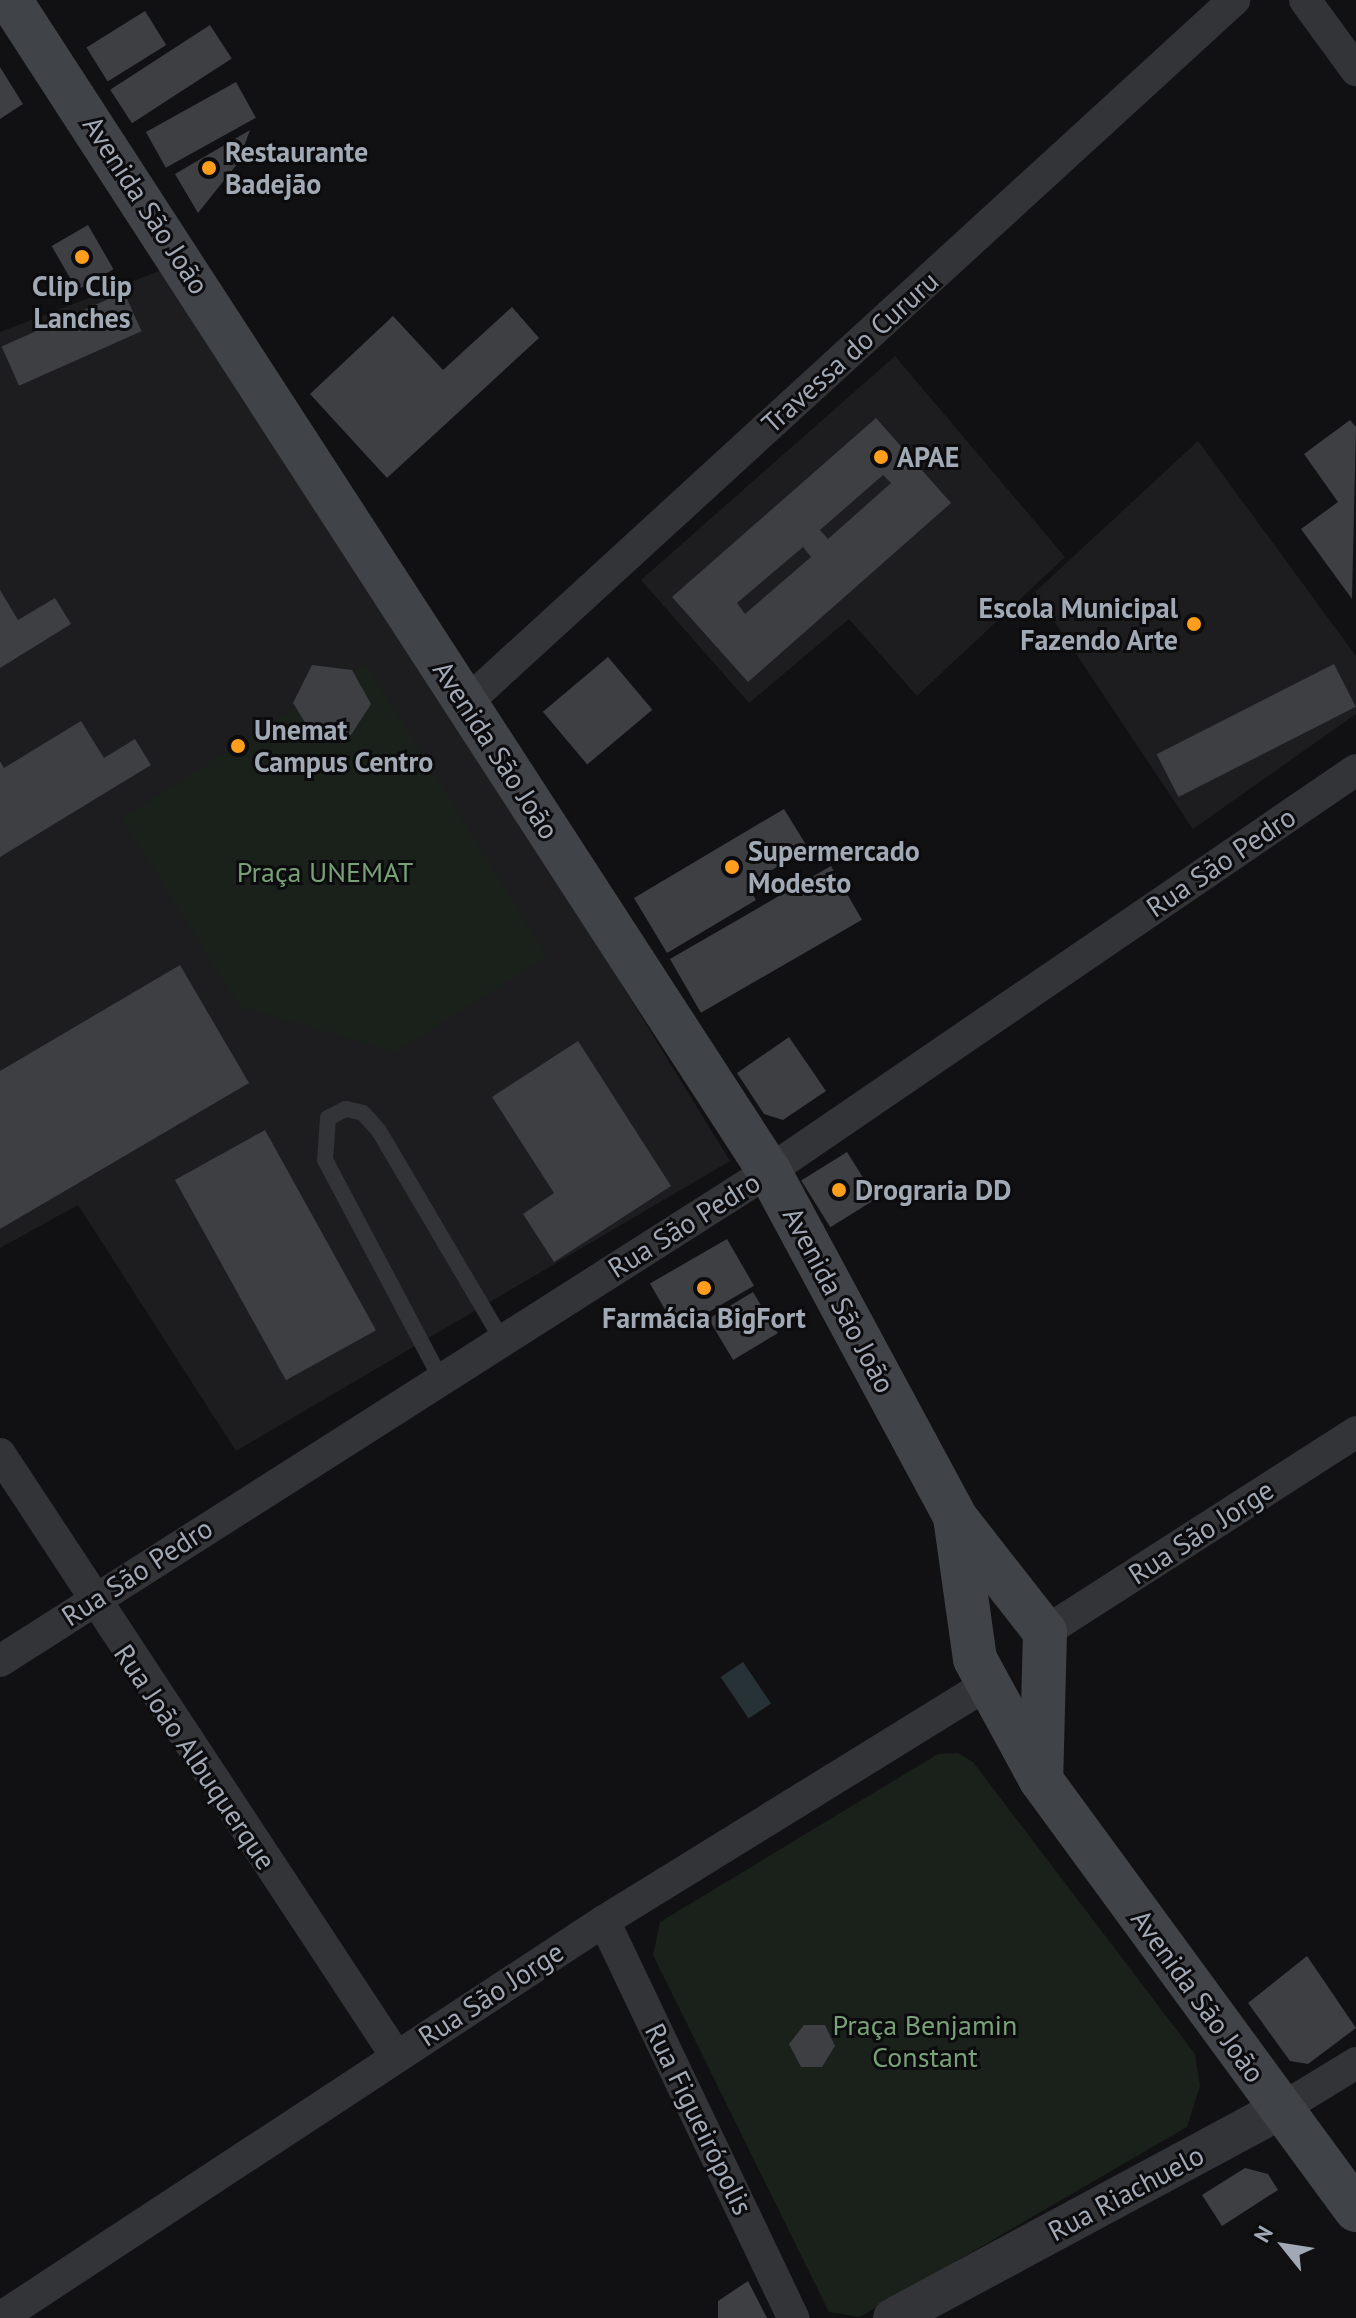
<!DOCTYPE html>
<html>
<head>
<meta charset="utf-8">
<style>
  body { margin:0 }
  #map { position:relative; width:1356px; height:2318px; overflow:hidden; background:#111113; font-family:"PT Sans",sans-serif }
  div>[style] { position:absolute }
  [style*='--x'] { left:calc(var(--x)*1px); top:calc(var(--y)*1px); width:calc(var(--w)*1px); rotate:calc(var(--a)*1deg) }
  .built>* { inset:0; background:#1d1d20 }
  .green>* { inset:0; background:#19211a }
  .water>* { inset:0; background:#273237; transform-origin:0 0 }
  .building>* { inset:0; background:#3d3f43; transform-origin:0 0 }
  .service>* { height:16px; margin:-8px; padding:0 8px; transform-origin:8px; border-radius:8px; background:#323438 }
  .minor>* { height:32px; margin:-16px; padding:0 16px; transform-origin:16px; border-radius:16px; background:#323438 }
  .tertiary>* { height:40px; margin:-20px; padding:0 20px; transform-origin:20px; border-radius:20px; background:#323438 }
  .secondary>* { height:44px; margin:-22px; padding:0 22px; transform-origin:22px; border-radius:22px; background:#404348 }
  .dots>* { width:22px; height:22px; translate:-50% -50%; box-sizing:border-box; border:4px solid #0c0c0e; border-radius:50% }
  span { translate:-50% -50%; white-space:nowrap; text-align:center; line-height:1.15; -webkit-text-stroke:6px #0c0c0e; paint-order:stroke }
  .poi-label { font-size:28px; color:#a1a9b5; font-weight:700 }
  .left { translate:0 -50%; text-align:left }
  .right { translate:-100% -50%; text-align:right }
  .street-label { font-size:28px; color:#a1a9b5 }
  .park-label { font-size:28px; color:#78a177 }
  .north { position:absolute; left:1244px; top:2206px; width:80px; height:80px; -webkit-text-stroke:6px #0c0c0e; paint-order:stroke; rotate:300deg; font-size:22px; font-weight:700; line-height:32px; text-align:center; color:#a1a9b5 }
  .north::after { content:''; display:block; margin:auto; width:28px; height:36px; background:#a1a9b5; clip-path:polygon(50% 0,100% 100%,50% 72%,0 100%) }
</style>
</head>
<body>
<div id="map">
  <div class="built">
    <div style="clip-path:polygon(180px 263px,730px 1161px,236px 1451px,78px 1205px,0 1248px,0 332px)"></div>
    <div style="clip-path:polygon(895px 356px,1065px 557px,917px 696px,849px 619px,749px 703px,641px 580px)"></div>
    <div style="clip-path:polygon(1198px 441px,1356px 656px,1356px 714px,1193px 829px,1035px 592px)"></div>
  </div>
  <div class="green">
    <div style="clip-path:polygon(366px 664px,547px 956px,396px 1052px,240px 1007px,122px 818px)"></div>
    <div style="clip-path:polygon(958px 1753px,973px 1762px,1195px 2054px,1200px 2086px,1187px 2127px,860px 2317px,829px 2312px,653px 1955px,660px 1922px,938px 1754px)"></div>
  </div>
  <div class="water">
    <div style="left:743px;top:1662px;width:50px;height:27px;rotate:56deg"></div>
  </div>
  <div class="building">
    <div style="left:145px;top:11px;width:40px;height:69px;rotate:58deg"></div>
    <div style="left:210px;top:25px;width:40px;height:119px;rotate:57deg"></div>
    <div style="clip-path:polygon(0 67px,23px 104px,0 119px)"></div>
    <div style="left:236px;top:82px;width:41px;height:103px;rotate:61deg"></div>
    <div style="clip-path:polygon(250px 130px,238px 163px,198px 213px,175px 174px)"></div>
    <div style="left:88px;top:225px;width:51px;height:42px;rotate:60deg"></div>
    <div style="left:124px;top:292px;width:43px;height:134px;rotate:66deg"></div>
    <div style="clip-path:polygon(512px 307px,539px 338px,387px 478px,310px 394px,393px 316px,443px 370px)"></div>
    <div style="clip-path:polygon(evenodd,876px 418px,951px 503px,748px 682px,672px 597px,876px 418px,883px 475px,891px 483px,828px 539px,820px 530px,883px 475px,876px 418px,803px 547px,811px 557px,745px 614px,737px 603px,803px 547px)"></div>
    <div style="clip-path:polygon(1350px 420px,1356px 427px,1352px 599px,1301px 529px,1338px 502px,1304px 454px)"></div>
    <div style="clip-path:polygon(0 590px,18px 620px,55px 598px,71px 624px,0 668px)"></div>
    <div style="left:608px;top:657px;width:69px;height:85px;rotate:50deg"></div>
    <div style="left:1334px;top:664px;width:48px;height:199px;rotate:63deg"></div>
    <div style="clip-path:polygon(312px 665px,352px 670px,371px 704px,351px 735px,313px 735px,293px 703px)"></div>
    <div style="clip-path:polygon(81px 721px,104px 758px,135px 739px,151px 765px,0 857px,0 761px,4px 768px)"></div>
    <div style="clip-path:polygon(784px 809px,808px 848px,747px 885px,756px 900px,667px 953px,634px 898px)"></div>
    <div style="left:831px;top:866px;width:62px;height:186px;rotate:60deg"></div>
    <div style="clip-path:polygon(180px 965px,249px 1083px,0 1229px,0 1071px)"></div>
    <div style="clip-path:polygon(789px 1037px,826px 1091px,783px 1120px,764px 1114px,737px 1073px)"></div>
    <div style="clip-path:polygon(578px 1041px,671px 1186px,554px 1262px,523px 1214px,554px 1193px,492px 1097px)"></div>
    <div style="left:265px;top:1130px;width:229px;height:103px;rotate:61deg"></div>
    <div style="left:847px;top:1152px;width:55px;height:54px;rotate:58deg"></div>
    <div style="left:727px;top:1239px;width:54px;height:89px;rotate:60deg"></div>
    <div style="left:753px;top:1292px;width:48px;height:52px;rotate:59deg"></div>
    <div style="clip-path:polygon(1307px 1956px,1356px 2028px,1308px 2064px,1290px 2061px,1248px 2003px)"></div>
    <div style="clip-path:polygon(804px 2025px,825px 2025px,835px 2046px,822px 2067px,801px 2067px,789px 2044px)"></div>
    <div style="clip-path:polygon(1245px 2168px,1268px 2174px,1278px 2190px,1222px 2226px,1202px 2195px)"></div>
    <div style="clip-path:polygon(748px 2281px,767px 2318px,718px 2318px,718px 2301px)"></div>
  </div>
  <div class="service">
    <div style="--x:441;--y:1379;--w:248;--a:-117.9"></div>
    <div style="--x:325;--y:1160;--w:42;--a:-85.9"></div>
    <div style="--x:328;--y:1118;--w:20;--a:-27"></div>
    <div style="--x:346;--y:1109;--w:17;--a:13"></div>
    <div style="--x:363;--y:1113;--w:24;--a:48"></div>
    <div style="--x:379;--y:1131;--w:243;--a:59.5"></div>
  </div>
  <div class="minor">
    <div style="--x:1305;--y:0;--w:87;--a:53.9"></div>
    <div style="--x:465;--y:704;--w:1043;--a:-42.47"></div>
    <div style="--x:0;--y:1454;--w:721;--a:56.66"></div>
    <div style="--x:1045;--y:1632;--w:370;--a:-32.7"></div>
    <div style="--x:0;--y:1661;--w:912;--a:-32.5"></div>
    <div style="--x:769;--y:1171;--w:711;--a:-34.34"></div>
    <div style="--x:604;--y:1921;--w:440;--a:64.5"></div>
    <div style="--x:1281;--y:2109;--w:88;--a:-31.5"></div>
    <div style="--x:0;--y:2318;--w:723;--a:-33.32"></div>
    <div style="--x:604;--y:1921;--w:453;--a:-31.7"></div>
  </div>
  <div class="tertiary">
    <div style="--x:893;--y:2318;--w:441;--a:-28.3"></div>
  </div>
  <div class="secondary">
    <div style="--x:10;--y:0;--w:1395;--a:57.05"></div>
    <div style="--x:769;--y:1171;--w:393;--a:61.7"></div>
    <div style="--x:955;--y:1517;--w:146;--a:52"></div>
    <div style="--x:1045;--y:1632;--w:148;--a:91.5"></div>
    <div style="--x:955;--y:1517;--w:143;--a:82"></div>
    <div style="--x:975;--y:1659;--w:138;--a:61.4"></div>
    <div style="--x:1041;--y:1780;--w:533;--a:53.78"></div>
  </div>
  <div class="dots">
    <div style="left:209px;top:168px;background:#ff9e1d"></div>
    <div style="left:82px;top:257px;background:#ff9e1d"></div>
    <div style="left:881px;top:457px;background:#ff9e1d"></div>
    <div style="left:1194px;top:624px;background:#ff9e1d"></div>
    <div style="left:238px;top:746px;background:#ff9e1d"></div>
    <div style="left:732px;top:867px;background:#ff9e1d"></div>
    <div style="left:839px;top:1190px;background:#ff9e1d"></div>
    <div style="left:704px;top:1288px;background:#ff9e1d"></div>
  </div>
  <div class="poi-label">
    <span class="left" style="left:225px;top:168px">Restaurante<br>Badejão</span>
    <span style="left:82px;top:302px">Clip Clip<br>Lanches</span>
    <span class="left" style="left:897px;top:457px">APAE</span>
    <span class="right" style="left:1178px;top:624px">Escola Municipal<br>Fazendo Arte</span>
    <span class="left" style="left:254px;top:746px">Unemat<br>Campus Centro</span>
    <span class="left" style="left:748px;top:867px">Supermercado<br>Modesto</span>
    <span class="left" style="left:855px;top:1190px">Drograria DD</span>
    <span style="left:704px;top:1318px">Farmácia BigFort</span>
  </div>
  <div class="street-label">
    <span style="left:146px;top:205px;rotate:57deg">Avenida São João</span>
    <span style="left:850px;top:352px;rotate:-42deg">Travessa do Cururu</span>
    <span style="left:496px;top:750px;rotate:57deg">Avenida São João</span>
    <span style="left:1221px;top:862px;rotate:-34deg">Rua São Pedro</span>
    <span style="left:684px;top:1225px;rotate:-32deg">Rua São Pedro</span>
    <span style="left:839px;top:1300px;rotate:62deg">Avenida São João</span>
    <span style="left:1201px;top:1532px;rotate:-33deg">Rua São Jorge</span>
    <span style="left:137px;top:1572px;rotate:-33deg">Rua São Pedro</span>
    <span style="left:195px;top:1757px;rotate:56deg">Rua João Albuquerque</span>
    <span style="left:491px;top:1994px;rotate:-33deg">Rua São Jorge</span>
    <span style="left:1198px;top:1996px;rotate:54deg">Avenida São João</span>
    <span style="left:699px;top:2119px;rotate:64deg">Rua Figueirópolis</span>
    <span style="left:1126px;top:2193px;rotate:-28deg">Rua Riachuelo</span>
  </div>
  <div class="park-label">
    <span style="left:325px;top:872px">Praça UNEMAT</span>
    <span style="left:925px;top:2041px">Praça Benjamin<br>Constant</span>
  </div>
  <div class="north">N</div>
</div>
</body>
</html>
